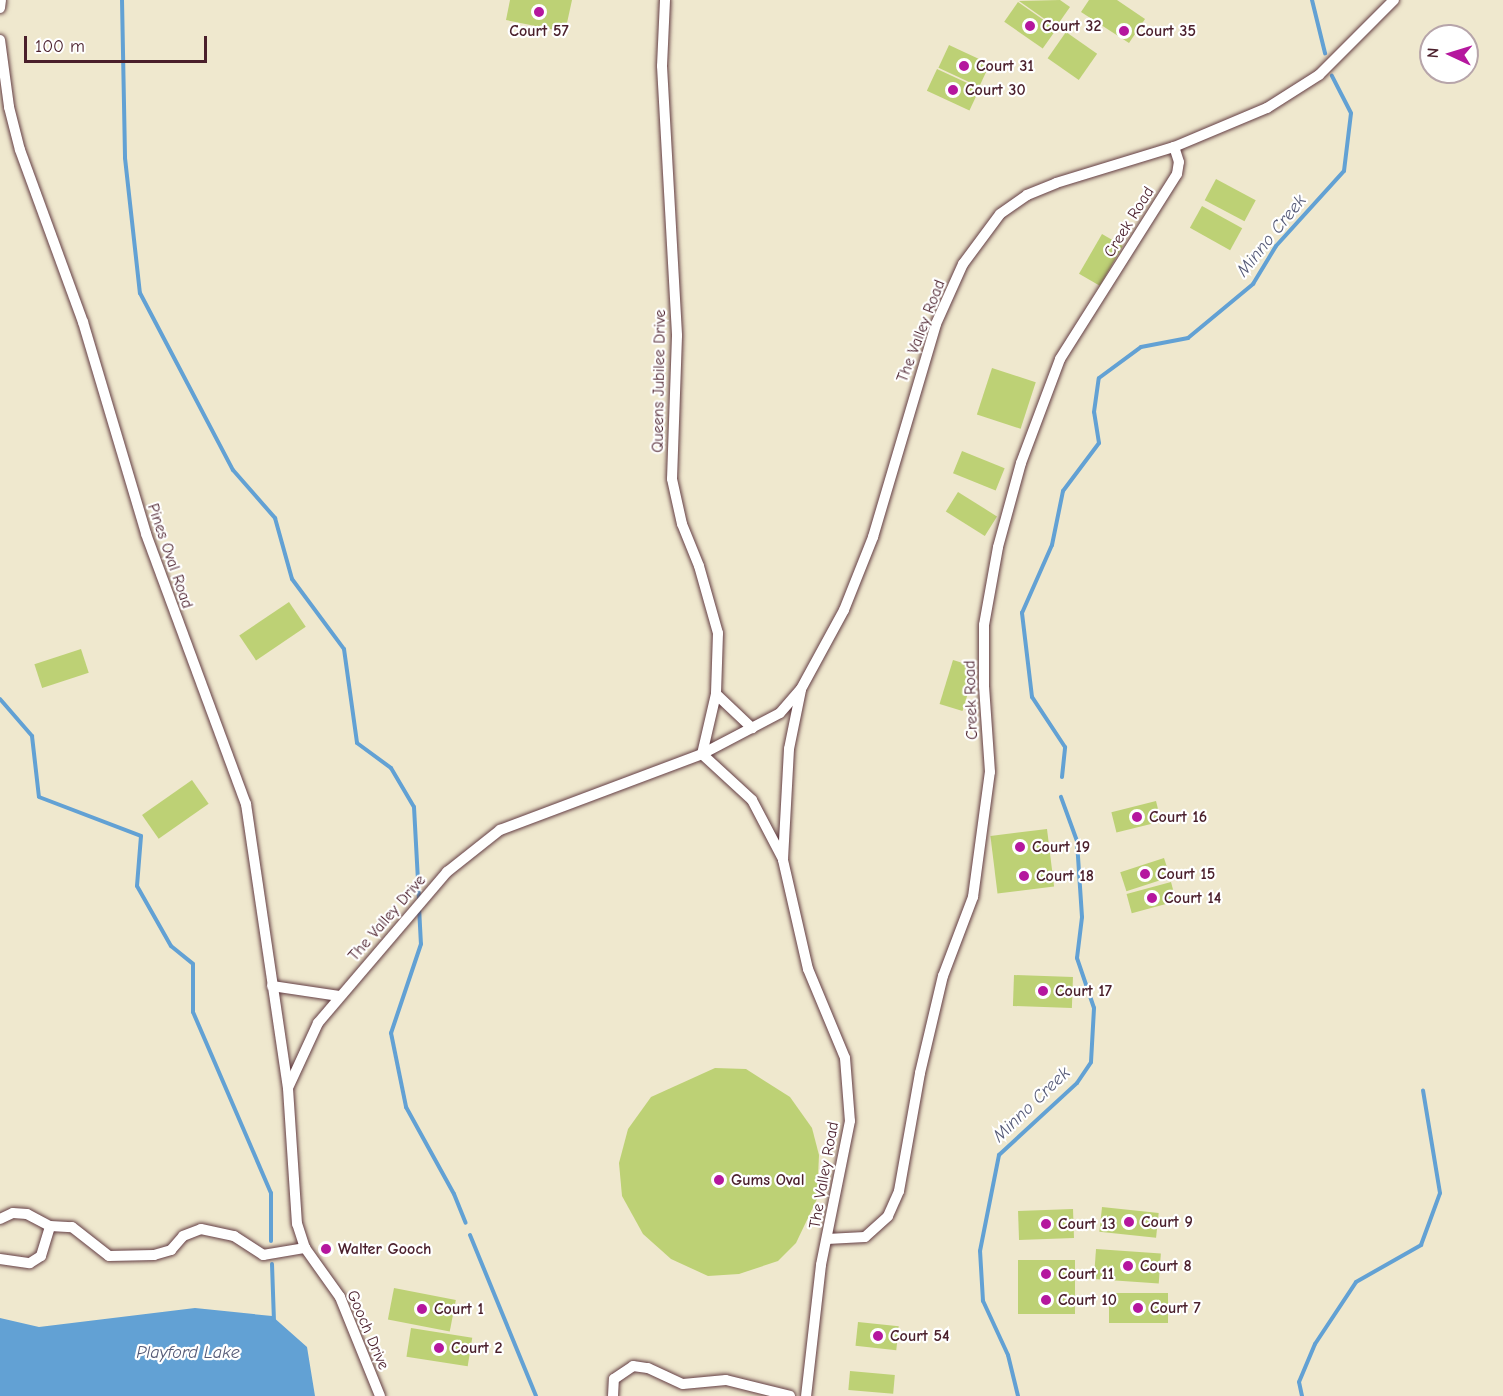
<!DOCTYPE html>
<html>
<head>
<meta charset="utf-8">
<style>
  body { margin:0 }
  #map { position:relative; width:1503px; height:1396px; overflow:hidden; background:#efe8ce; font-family:"Comic Neue",sans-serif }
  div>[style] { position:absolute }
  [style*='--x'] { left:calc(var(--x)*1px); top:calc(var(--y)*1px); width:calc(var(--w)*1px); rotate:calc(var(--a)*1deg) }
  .green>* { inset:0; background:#bdd175; transform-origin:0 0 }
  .water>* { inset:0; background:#62a1d4 }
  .stream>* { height:4px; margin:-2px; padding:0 2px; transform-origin:2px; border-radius:2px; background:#62a1d4 }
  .roads { filter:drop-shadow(0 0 2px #633d43) drop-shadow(0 0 2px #633d43) }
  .street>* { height:10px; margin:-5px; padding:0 5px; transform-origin:5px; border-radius:5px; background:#fff }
  .dots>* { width:16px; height:16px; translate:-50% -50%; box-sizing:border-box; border:3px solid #fff; border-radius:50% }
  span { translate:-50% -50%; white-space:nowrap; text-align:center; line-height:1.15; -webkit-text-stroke:4.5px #fff; paint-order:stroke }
  .poi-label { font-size:16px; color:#4a1f2b; font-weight:700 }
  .left { translate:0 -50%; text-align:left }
  .street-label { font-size:16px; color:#4a1f2b }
  .water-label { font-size:18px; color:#555a77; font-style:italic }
  .north { position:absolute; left:1419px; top:24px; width:60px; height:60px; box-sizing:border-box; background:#fff; border:2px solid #b7a5aa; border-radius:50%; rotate:274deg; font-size:16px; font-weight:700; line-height:24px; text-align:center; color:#4a1f2b }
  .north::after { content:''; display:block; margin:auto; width:21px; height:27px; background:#b5179e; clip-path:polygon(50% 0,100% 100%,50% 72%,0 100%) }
  .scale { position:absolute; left:24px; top:36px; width:183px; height:27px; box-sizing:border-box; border:3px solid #4a1f2b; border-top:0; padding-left:8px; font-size:18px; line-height:21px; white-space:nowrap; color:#4a1f2b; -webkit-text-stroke:4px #fff; paint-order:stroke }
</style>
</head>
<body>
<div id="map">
  <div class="green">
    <div style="clip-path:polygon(510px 0,572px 0,565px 32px,506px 20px)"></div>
    <div style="clip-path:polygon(1060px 0,1070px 7px,1056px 27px,1019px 1px)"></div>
    <div style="clip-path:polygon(1089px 0,1117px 0,1145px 19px,1129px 43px,1081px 12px)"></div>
    <div style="left:1018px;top:2px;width:47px;height:24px;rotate:35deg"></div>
    <div style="left:1066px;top:32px;width:38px;height:32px;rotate:35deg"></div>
    <div style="left:949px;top:45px;width:45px;height:25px;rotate:25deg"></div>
    <div style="left:937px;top:69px;width:47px;height:24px;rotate:25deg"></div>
    <div style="left:1216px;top:179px;width:45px;height:24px;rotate:28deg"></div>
    <div style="left:1202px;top:206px;width:46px;height:25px;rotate:29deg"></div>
    <div style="left:1102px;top:234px;width:24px;height:46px;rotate:30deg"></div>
    <div style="left:992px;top:368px;width:46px;height:49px;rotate:18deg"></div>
    <div style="left:962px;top:451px;width:46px;height:24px;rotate:22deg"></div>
    <div style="left:958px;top:492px;width:46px;height:23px;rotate:32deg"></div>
    <div style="left:289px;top:602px;width:30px;height:60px;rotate:56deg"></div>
    <div style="left:81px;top:649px;width:25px;height:49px;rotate:72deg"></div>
    <div style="left:953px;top:660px;width:24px;height:46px;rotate:17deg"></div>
    <div style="left:192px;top:780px;width:29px;height:61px;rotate:55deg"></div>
    <div style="left:1156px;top:801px;width:21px;height:46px;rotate:76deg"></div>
    <div style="left:1047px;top:829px;width:58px;height:57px;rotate:83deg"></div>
    <div style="left:1164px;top:858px;width:20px;height:46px;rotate:72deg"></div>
    <div style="left:1171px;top:882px;width:20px;height:46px;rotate:75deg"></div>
    <div style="left:1014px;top:975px;width:59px;height:31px;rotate:2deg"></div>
    <div style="clip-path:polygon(715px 1068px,746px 1069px,790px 1097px,812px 1128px,819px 1155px,817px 1199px,796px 1243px,778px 1261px,739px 1274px,708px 1276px,671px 1259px,643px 1234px,622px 1196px,619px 1163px,628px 1129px,651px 1097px)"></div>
    <div style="left:1102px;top:1207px;width:57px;height:25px;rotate:6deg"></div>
    <div style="left:1073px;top:1209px;width:29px;height:55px;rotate:88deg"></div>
    <div style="left:1096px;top:1249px;width:65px;height:30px;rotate:4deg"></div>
    <div style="left:1018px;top:1260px;width:57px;height:54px"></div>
    <div style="left:394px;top:1288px;width:63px;height:32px;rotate:11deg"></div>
    <div style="left:1109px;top:1293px;width:59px;height:30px"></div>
    <div style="left:858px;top:1322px;width:41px;height:24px;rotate:6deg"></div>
    <div style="left:411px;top:1328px;width:62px;height:29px;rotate:9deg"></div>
    <div style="left:850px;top:1371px;width:45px;height:19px;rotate:5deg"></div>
  </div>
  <div class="water">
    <div style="clip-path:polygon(195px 1308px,272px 1316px,307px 1347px,315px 1396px,0 1396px,0 1318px,39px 1327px)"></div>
  </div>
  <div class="stream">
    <div style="--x:122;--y:0;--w:158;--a:88.9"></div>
    <div style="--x:125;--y:158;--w:136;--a:83.7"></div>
    <div style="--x:140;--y:293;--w:200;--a:62.3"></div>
    <div style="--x:233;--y:470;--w:64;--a:48.8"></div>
    <div style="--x:275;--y:518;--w:63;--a:74.4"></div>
    <div style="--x:292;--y:579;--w:87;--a:53.4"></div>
    <div style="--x:344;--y:649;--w:95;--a:82.1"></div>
    <div style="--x:357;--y:743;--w:42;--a:36.3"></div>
    <div style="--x:391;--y:768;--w:45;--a:59.5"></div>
    <div style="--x:414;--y:807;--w:93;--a:86.9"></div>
    <div style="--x:1312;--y:0;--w:55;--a:76.2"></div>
    <div style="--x:0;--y:699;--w:49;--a:49.1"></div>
    <div style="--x:32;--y:736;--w:61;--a:83.5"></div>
    <div style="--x:39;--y:797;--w:109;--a:20.9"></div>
    <div style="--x:141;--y:836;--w:50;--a:94.6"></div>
    <div style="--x:137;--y:886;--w:69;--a:60.5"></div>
    <div style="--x:171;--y:946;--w:28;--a:39"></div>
    <div style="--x:193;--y:964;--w:48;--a:90"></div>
    <div style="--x:193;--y:1012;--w:197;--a:66.7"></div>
    <div style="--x:271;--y:1193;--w:48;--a:90"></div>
    <div style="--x:1062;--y:777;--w:30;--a:-84"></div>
    <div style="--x:1065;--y:747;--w:60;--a:-123.4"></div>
    <div style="--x:1032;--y:697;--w:85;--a:-96.8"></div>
    <div style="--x:1022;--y:613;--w:74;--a:-66.2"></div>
    <div style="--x:1052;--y:545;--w:55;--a:-78.5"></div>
    <div style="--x:1063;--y:491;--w:60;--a:-53.1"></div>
    <div style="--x:1099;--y:443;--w:31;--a:-99"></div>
    <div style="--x:1094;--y:412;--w:34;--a:-82"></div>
    <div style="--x:1099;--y:378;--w:52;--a:-36.4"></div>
    <div style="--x:1141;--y:347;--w:48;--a:-10.8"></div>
    <div style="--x:1188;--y:338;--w:85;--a:-39.7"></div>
    <div style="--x:1253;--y:284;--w:44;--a:-58.8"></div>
    <div style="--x:1276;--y:246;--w:101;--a:-47.8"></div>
    <div style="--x:1344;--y:171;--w:58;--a:-83.1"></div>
    <div style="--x:1351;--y:113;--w:42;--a:-117.2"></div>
    <div style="--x:419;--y:907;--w:37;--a:87"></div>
    <div style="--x:421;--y:944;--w:94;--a:108.6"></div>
    <div style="--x:391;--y:1033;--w:76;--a:78.5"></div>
    <div style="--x:406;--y:1107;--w:99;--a:61.1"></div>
    <div style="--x:454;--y:1194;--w:31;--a:68"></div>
    <div style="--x:470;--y:1235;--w:174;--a:67.7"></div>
    <div style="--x:272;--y:1264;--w:56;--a:88"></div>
    <div style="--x:1018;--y:1396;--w:42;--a:-103.7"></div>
    <div style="--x:1008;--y:1355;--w:60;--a:-114.8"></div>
    <div style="--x:983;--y:1301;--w:50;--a:-93.4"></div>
    <div style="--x:980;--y:1251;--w:98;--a:-78.8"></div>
    <div style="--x:999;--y:1155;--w:106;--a:-42.7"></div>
    <div style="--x:1077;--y:1083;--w:25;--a:-56"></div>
    <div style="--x:1091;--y:1062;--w:54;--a:-86.8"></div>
    <div style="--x:1094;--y:1008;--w:53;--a:-108.8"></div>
    <div style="--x:1077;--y:958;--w:41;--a:-83"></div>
    <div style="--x:1082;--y:917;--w:76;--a:-93.8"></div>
    <div style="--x:1077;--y:841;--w:47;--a:-110"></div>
    <div style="--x:1302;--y:1396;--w:14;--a:-102"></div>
    <div style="--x:1299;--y:1382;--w:41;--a:-67.2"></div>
    <div style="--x:1315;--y:1344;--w:74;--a:-56.5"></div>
    <div style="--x:1356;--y:1282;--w:75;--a:-29.6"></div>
    <div style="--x:1421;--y:1245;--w:55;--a:-69.9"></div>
    <div style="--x:1440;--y:1193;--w:104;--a:-99.4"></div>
  </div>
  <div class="roads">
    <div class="street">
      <div style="--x:665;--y:0;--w:66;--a:92.6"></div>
      <div style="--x:662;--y:66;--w:270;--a:86.8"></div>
      <div style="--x:677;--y:336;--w:143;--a:92"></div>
      <div style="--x:672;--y:479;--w:46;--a:77.5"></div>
      <div style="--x:682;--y:524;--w:45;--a:68"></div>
      <div style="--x:699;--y:566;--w:70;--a:74.2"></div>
      <div style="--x:718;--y:633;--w:61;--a:91.9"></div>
      <div style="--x:716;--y:694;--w:62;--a:103.1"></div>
      <div style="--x:0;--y:8;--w:8;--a:-83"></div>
      <div style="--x:0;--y:40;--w:68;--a:82.3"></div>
      <div style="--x:9;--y:107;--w:44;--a:75.7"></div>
      <div style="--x:20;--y:150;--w:183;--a:69.9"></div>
      <div style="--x:83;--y:322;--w:221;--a:73.4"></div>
      <div style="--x:146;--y:534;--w:288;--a:69.7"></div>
      <div style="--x:246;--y:804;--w:286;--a:81.6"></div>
      <div style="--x:801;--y:690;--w:60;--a:101.5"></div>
      <div style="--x:789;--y:749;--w:111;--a:93.1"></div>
      <div style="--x:783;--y:860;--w:112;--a:77.1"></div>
      <div style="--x:808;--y:969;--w:96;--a:67.4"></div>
      <div style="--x:845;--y:1058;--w:63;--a:85.5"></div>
      <div style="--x:850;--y:1121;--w:147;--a:101.4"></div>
      <div style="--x:821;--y:1265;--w:132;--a:96.5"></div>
      <div style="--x:716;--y:694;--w:50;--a:43.4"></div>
      <div style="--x:702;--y:754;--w:68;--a:42.6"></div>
      <div style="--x:752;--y:800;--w:67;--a:62.3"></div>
      <div style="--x:272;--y:986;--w:68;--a:8.5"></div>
      <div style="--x:0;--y:1219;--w:14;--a:-25"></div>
      <div style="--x:13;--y:1213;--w:14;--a:4"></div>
      <div style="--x:27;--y:1214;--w:26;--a:28"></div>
      <div style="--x:50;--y:1226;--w:22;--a:3"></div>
      <div style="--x:72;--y:1227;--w:47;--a:38.1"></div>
      <div style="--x:109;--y:1256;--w:45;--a:-1.3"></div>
      <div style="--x:154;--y:1255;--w:18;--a:-16"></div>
      <div style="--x:171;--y:1250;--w:18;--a:-49"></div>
      <div style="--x:183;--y:1236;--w:19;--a:-21"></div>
      <div style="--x:201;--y:1229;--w:34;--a:12"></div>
      <div style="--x:234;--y:1236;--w:35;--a:33"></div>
      <div style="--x:263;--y:1255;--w:43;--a:-9.5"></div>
      <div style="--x:827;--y:1239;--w:38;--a:-3"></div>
      <div style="--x:865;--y:1237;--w:31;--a:-42"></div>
      <div style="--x:888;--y:1216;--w:27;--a:-66"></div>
      <div style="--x:899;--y:1191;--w:120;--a:-79.9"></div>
      <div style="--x:920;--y:1073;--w:100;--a:-76.7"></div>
      <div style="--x:943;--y:976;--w:85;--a:-69.2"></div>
      <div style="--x:973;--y:897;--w:126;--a:-82.3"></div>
      <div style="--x:990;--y:772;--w:85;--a:-94"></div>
      <div style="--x:984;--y:687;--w:62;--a:-90"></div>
      <div style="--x:984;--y:625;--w:79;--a:-79.8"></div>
      <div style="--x:998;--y:547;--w:87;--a:-74.7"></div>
      <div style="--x:1021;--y:463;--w:111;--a:-69.4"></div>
      <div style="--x:1060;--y:359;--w:219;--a:-57.7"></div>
      <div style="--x:1177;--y:174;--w:12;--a:-81"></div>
      <div style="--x:1179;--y:162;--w:16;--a:-108"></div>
      <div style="--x:0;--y:1259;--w:30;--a:8"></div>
      <div style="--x:30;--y:1263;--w:13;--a:-32"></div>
      <div style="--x:41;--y:1256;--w:31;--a:-73"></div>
      <div style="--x:380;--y:1396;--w:107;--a:-112"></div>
      <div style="--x:340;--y:1297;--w:60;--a:-125.5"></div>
      <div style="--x:305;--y:1248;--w:25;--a:-108"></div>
      <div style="--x:297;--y:1224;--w:136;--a:-93.8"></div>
      <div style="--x:288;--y:1088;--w:72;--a:-65.2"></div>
      <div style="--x:318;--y:1023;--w:199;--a:-49.5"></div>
      <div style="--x:447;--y:872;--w:68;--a:-38.4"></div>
      <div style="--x:500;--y:830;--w:216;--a:-20.6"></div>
      <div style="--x:702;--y:754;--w:88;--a:-27.7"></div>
      <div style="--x:780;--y:713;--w:32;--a:-49"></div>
      <div style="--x:801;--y:689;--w:90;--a:-61.4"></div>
      <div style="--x:844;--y:610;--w:79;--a:-68.3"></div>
      <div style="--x:873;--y:537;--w:222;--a:-73.5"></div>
      <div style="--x:936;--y:324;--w:66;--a:-65.8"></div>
      <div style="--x:963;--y:264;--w:62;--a:-53.5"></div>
      <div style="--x:1000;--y:214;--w:33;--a:-35"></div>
      <div style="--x:1027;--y:195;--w:31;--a:-22"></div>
      <div style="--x:1056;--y:183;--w:123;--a:-17"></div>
      <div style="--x:1174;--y:147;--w:101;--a:-22.8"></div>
      <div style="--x:1267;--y:108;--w:62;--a:-32.4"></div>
      <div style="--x:1319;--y:75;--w:106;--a:-45"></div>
      <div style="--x:613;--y:1396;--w:17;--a:-87"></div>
      <div style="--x:614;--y:1379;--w:23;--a:-34"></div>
      <div style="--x:633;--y:1366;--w:15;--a:8"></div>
      <div style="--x:648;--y:1368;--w:38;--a:25"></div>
      <div style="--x:683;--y:1384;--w:43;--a:-5.3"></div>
      <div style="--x:726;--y:1380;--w:66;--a:14"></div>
    </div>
  </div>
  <div class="dots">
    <div style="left:539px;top:12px;background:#b5179e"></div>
    <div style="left:1030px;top:26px;background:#b5179e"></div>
    <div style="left:1124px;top:31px;background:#b5179e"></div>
    <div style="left:964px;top:66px;background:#b5179e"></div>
    <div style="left:953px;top:90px;background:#b5179e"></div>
    <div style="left:1137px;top:817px;background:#b5179e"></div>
    <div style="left:1020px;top:847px;background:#b5179e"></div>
    <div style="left:1145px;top:874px;background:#b5179e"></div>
    <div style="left:1024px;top:876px;background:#b5179e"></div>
    <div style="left:1152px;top:898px;background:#b5179e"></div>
    <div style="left:1043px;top:991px;background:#b5179e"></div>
    <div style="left:719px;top:1180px;background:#b5179e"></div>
    <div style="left:1129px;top:1222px;background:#b5179e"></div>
    <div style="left:1046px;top:1224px;background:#b5179e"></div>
    <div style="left:326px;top:1249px;background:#b5179e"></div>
    <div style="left:1128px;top:1266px;background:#b5179e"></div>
    <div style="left:1046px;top:1274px;background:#b5179e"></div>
    <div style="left:1046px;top:1300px;background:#b5179e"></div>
    <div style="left:1138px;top:1308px;background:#b5179e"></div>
    <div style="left:422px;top:1309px;background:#b5179e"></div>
    <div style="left:878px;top:1336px;background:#b5179e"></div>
    <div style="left:439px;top:1348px;background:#b5179e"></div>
  </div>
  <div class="poi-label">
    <span class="left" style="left:1042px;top:26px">Court 32</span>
    <span style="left:539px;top:31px">Court 57</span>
    <span class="left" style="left:1136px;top:31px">Court 35</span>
    <span class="left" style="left:976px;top:66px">Court 31</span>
    <span class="left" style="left:965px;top:90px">Court 30</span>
    <span class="left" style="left:1149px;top:817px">Court 16</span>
    <span class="left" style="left:1032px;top:847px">Court 19</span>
    <span class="left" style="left:1157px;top:874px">Court 15</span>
    <span class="left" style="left:1036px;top:876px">Court 18</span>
    <span class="left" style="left:1164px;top:898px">Court 14</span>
    <span class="left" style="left:1055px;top:991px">Court 17</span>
    <span class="left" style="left:731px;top:1180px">Gums Oval</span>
    <span class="left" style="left:1141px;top:1222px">Court 9</span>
    <span class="left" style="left:1058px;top:1224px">Court 13</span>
    <span class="left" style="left:338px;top:1249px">Walter Gooch</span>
    <span class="left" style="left:1140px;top:1266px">Court 8</span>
    <span class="left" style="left:1058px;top:1274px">Court 11</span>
    <span class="left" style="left:1058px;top:1300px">Court 10</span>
    <span class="left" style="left:1150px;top:1308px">Court 7</span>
    <span class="left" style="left:434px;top:1309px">Court 1</span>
    <span class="left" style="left:890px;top:1336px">Court 54</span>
    <span class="left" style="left:451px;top:1348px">Court 2</span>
  </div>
  <div class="street-label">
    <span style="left:1129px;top:222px;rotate:-58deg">Creek Road</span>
    <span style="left:921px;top:331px;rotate:-69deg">The Valley Road</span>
    <span style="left:659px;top:381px;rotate:-89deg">Queens Jubilee Drive</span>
    <span style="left:170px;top:556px;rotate:71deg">Pines Oval Road</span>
    <span style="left:971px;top:700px;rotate:-92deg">Creek Road</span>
    <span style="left:387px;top:918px;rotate:-49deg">The Valley Drive</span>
    <span style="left:824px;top:1175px;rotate:-80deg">The Valley Road</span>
    <span style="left:368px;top:1330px;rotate:67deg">Gooch Drive</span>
  </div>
  <div class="water-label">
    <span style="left:1272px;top:236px;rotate:-51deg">Minno Creek</span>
    <span style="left:1032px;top:1105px;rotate:-44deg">Minno Creek</span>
    <span style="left:188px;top:1353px">Playford Lake</span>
  </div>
  <div class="north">N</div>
  <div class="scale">100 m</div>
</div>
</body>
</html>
